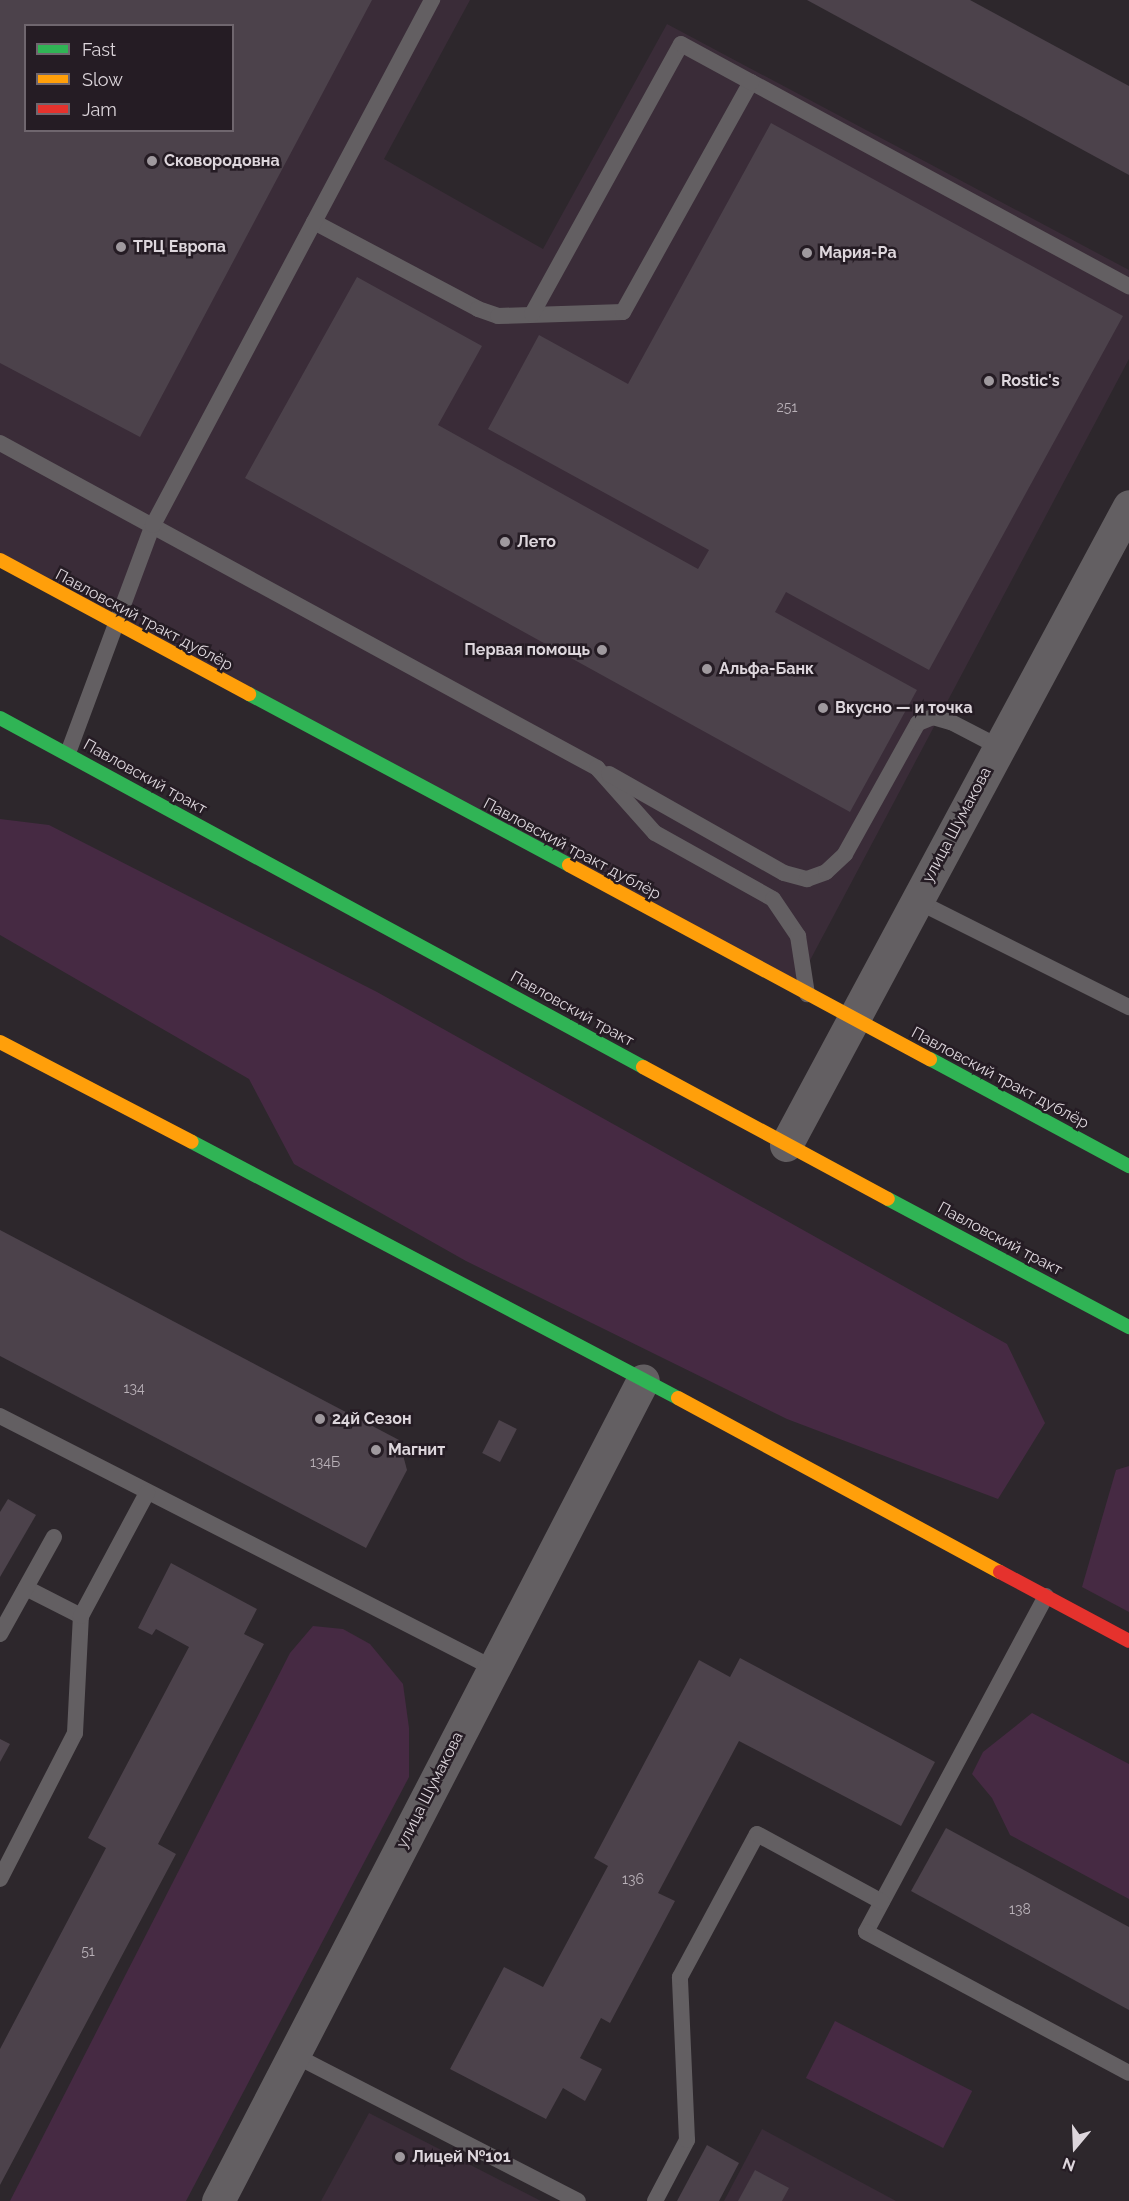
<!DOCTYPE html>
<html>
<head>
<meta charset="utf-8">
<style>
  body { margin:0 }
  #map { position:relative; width:1129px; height:2201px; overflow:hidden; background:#2d272c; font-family:Raleway,sans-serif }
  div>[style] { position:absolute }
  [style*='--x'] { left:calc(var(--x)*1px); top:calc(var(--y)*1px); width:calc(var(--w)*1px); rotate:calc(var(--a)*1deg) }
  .built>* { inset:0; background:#3a2c38 }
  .green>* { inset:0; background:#462a43; transform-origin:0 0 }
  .building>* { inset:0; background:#4c424b; transform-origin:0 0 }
  .lane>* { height:16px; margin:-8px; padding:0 8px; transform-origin:8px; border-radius:8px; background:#635f62 }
  .street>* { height:33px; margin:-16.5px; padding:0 16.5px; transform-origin:16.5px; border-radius:16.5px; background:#635f62 }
  .fast>* { height:14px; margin:-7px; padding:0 7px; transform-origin:7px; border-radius:7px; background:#30b455 }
  .slow>* { height:14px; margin:-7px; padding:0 7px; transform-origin:7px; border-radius:7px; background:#ff9f0a }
  .jam>* { height:14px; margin:-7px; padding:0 7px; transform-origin:7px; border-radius:7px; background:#e5322d }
  .dots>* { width:16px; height:16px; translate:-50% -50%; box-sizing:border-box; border:3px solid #251c24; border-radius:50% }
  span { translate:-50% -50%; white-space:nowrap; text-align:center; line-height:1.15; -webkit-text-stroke:5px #251c24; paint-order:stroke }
  .number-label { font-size:14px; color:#b9b1b8 }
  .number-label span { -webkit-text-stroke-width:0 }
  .poi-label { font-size:16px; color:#ddd6dc; font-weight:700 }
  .left { translate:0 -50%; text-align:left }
  .right { translate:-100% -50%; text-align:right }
  .street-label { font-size:16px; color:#ddd6dc }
  .legend { position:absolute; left:24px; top:24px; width:210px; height:108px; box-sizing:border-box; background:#251c24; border:2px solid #6f666e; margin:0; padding:8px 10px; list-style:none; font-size:18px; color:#ddd6dc }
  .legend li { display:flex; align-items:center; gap:12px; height:30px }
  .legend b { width:30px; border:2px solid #6f666e }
  .north { position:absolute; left:1045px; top:2117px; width:60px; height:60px; -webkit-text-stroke:4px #251c24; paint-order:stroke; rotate:199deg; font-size:16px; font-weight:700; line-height:24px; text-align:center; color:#ddd6dc }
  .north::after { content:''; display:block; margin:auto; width:21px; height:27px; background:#ddd6dc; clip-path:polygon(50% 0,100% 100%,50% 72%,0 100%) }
</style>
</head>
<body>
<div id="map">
  <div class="built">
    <div style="clip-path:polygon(evenodd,0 0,470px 0,384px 159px,543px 249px,667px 24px,1129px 270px,1129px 359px,798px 983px,0 554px,0 0,26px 26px,232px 26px,232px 130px,26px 130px,26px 26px)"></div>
    <div style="clip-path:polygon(369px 2113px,541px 2201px,321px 2201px)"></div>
    <div style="clip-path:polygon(762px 2129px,896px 2201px,724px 2201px)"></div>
  </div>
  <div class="green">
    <div style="clip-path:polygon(0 819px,49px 825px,377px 992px,1007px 1344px,1045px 1423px,998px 1499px,787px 1419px,466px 1261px,294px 1164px,249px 1079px,0 935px)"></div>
    <div style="clip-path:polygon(1129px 1466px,1129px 1612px,1082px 1587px,1116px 1470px)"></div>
    <div style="clip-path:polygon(313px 1626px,343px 1629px,370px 1644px,403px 1684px,409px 1728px,409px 1777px,186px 2201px,10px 2201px,290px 1653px)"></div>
    <div style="clip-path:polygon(1032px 1713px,1129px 1764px,1129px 1899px,1010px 1835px,992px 1798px,972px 1774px,983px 1752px)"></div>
    <div style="left:835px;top:2021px;width:154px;height:64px;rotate:27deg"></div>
  </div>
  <div class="building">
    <div style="clip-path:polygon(evenodd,0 0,372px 0,140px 437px,0 363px,0 0,26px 26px,232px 26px,232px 130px,26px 130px,26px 26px)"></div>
    <div style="clip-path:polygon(807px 0,970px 0,1129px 86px,1129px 175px)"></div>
    <div style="clip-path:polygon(771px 123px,1123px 316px,929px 670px,786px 592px,775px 612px,917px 690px,850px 812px,245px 478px,357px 277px,482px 346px,438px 425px,698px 569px,709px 550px,488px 429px,539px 335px,628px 384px)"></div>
    <div style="clip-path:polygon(0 1230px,399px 1440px,407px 1470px,366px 1548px,0 1356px)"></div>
    <div style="left:499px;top:1420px;width:20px;height:37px;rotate:27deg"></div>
    <div style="clip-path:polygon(8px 1499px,36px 1515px,0 1577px,0 1512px)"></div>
    <div style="clip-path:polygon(171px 1563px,257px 1609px,244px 1634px,264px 1644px,158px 1844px,176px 1854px,0 2185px,0 2049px,106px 1848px,88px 1838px,189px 1647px,156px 1629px,152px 1635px,138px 1628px)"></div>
    <div style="clip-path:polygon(740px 1658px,935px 1762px,901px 1826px,739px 1741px,658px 1893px,675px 1901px,610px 2023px,601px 2018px,580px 2058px,602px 2069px,585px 2101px,563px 2088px,546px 2119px,450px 2069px,504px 1967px,543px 1987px,608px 1866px,594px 1858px,699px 1660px,730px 1677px)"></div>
    <div style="clip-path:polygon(0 1739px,10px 1744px,0 1762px)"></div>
    <div style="clip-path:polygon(946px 1828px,1129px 1927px,1129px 2010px,911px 1891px)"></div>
    <div style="clip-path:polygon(707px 2145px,739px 2163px,719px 2201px,677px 2201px)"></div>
    <div style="clip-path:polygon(755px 2170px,789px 2188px,782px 2201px,738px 2201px)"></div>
  </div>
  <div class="lane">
    <div style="--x:314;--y:222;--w:186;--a:27.9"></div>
    <div style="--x:478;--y:309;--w:21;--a:19"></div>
    <div style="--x:498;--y:316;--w:125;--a:-1.8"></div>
    <div style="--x:623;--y:312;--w:263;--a:-60.9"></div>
    <div style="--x:751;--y:82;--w:430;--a:28.4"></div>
    <div style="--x:532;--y:314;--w:308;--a:-61.1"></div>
    <div style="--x:681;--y:44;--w:80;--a:28.5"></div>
    <div style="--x:0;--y:443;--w:680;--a:28.56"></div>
    <div style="--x:597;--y:768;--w:87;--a:48.3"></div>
    <div style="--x:655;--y:833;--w:135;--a:29.2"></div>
    <div style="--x:773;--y:899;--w:45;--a:56"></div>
    <div style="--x:798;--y:936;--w:59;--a:81.2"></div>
    <div style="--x:68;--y:753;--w:243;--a:-69.6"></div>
    <div style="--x:153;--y:525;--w:595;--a:-62.01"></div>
    <div style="--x:609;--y:774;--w:201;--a:29.5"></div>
    <div style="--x:784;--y:873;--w:24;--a:15"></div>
    <div style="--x:807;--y:879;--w:20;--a:-20"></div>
    <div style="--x:826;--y:872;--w:26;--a:-43"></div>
    <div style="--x:845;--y:854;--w:150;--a:-60.9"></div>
    <div style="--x:918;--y:723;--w:16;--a:-22"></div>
    <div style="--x:933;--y:717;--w:19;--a:16"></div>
    <div style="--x:951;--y:722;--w:54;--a:27.5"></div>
    <div style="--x:917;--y:901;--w:237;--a:26.6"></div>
    <div style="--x:0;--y:1416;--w:554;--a:27.07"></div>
    <div style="--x:26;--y:1588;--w:62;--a:27"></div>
    <div style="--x:1046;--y:1596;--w:381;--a:118.2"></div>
    <div style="--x:866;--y:1932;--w:298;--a:28.2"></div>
    <div style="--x:0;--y:1634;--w:111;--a:-60.9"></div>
    <div style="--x:0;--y:1879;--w:164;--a:-62.8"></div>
    <div style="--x:75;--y:1733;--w:117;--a:-87.1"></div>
    <div style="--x:81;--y:1616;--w:140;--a:-61.8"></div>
    <div style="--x:294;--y:2055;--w:319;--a:27.2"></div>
    <div style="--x:655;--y:2201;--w:69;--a:-62.3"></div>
    <div style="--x:687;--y:2140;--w:163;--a:-92.5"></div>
    <div style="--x:680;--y:1977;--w:162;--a:-61.7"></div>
    <div style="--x:757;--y:1834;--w:142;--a:28.5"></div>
  </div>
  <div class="street">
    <div style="--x:786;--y:1145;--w:725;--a:-61.77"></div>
    <div style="--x:218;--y:2201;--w:924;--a:-62.63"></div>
  </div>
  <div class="fast">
    <div style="--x:249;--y:694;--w:363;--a:28.1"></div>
    <div style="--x:0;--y:718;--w:732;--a:28.49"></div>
    <div style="--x:930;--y:1059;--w:226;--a:28.3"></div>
    <div style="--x:192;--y:1142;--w:549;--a:27.78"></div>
    <div style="--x:888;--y:1199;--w:273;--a:28"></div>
  </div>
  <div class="slow">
    <div style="--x:0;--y:560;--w:283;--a:28.3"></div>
    <div style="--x:569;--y:865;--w:410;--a:28.3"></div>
    <div style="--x:0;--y:1042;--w:216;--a:27.5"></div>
    <div style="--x:643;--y:1067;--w:278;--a:28.3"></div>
    <div style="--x:678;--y:1398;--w:366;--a:28.4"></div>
  </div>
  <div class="jam">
    <div style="--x:1000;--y:1572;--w:146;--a:28.1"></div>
  </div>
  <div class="dots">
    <div style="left:152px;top:161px;background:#9f999e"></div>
    <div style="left:121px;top:247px;background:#9f999e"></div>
    <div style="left:807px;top:253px;background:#9f999e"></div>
    <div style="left:989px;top:381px;background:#9f999e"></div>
    <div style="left:505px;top:542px;background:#9f999e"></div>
    <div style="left:602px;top:650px;background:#9f999e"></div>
    <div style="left:707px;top:669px;background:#9f999e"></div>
    <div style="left:823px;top:708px;background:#9f999e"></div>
    <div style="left:320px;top:1419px;background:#9f999e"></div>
    <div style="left:376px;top:1450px;background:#9f999e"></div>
    <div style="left:400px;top:2157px;background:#9f999e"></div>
  </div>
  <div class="number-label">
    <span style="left:787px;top:407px">251</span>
    <span style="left:134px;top:1388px">134</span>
    <span style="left:325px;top:1462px">134Б</span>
    <span style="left:633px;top:1879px">136</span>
    <span style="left:1020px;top:1909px">138</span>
    <span style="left:88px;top:1951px">51</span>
  </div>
  <div class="poi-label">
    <span class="left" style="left:164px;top:161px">Сковородовна</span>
    <span class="left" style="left:133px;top:247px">ТРЦ Европа</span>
    <span class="left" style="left:819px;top:253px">Мария-Ра</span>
    <span class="left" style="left:1001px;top:381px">Rostic's</span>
    <span class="left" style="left:517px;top:542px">Лето</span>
    <span class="right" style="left:590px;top:650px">Первая помощь</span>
    <span class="left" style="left:719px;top:669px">Альфа-Банк</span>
    <span class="left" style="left:835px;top:708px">Вкусно — и точка</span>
    <span class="left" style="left:332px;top:1419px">24й Сезон</span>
    <span class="left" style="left:388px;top:1450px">Магнит</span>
    <span class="left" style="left:412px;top:2157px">Лицей №101</span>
  </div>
  <div class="street-label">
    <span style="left:144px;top:620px;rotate:28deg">Павловский тракт дублёр</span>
    <span style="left:145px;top:777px;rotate:29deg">Павловский тракт</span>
    <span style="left:957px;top:825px;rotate:-62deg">улица Шумакова</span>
    <span style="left:572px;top:849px;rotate:28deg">Павловский тракт дублёр</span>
    <span style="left:572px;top:1009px;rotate:29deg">Павловский тракт</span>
    <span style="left:1000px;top:1078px;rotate:28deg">Павловский тракт дублёр</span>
    <span style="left:1000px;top:1239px;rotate:28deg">Павловский тракт</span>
    <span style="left:430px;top:1790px;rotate:-63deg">улица Шумакова</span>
  </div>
  <ul class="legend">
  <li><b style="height:8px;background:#30b455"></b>Fast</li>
  <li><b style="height:8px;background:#ff9f0a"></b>Slow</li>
  <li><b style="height:8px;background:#e5322d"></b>Jam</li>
  </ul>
  <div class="north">N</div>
</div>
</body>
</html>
